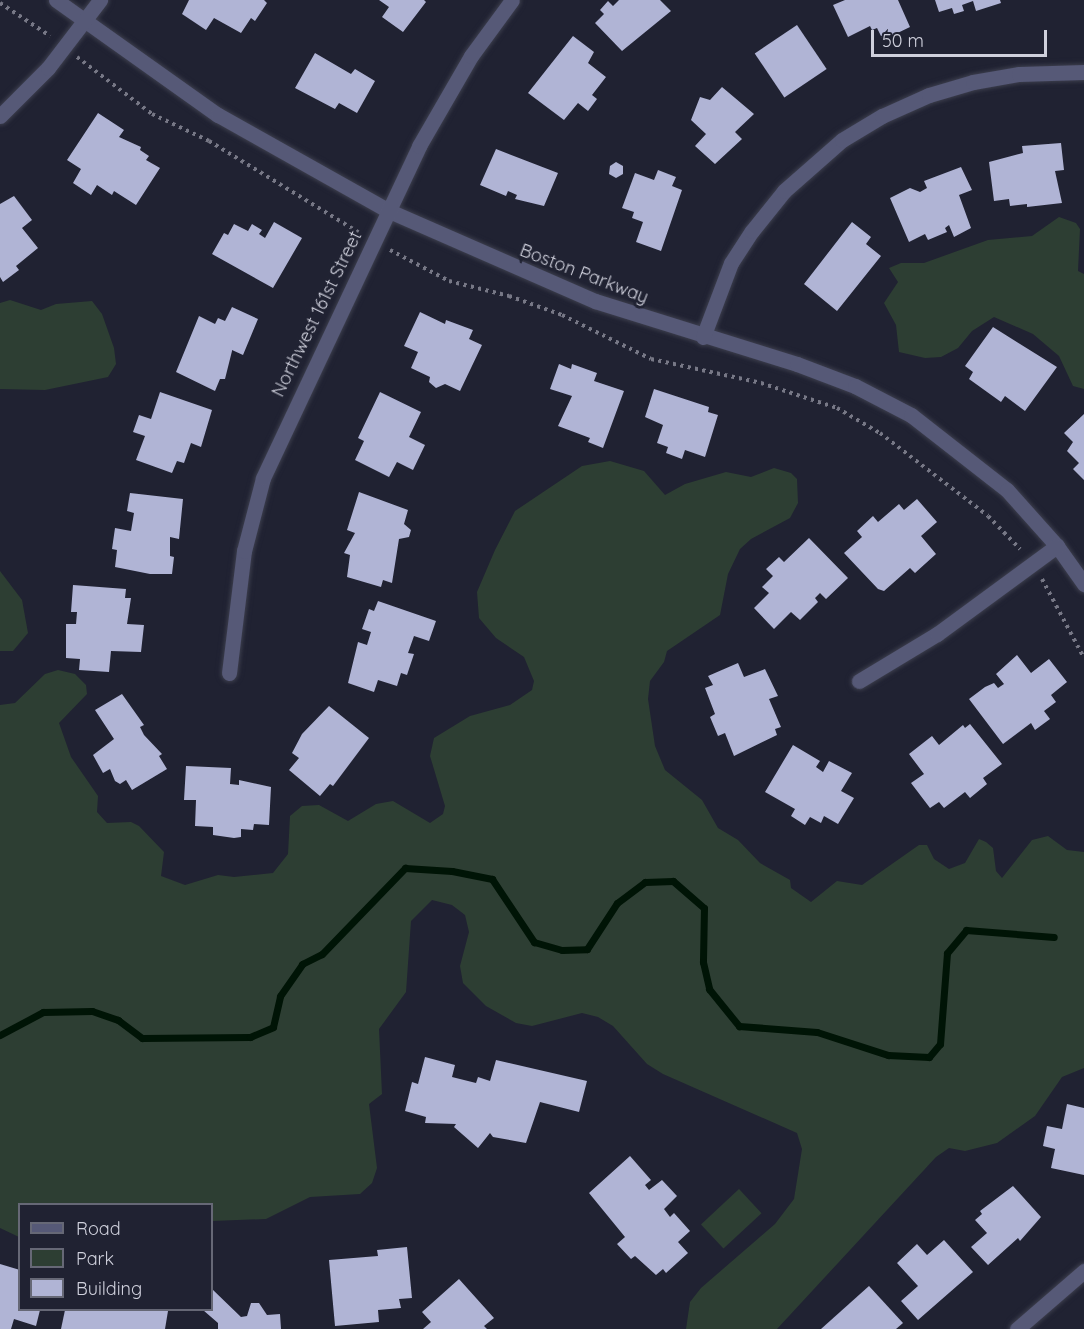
<!DOCTYPE html>
<html>
<head>
<meta charset="utf-8">
<style>
  body { margin:0 }
  #map { position:relative; width:1084px; height:1329px; overflow:hidden; background:#202232; font-family:Quicksand,sans-serif }
  div>[style] { position:absolute }
  [style*='--x'] { left:calc(var(--x)*1px); top:calc(var(--y)*1px); width:calc(var(--w)*1px); rotate:calc(var(--a)*1deg) }
  .green>* { inset:0; background:#2d3e33; transform-origin:0 0 }
  .stream>* { height:7px; margin:-3.5px; padding:0 3.5px; transform-origin:3.5px; border-radius:3.5px; background:#001406 }
  .building>* { inset:0; background:#b0b4d5; transform-origin:0 0 }
  .path>* { height:4px; margin-top:-2px; transform-origin:0; background:repeating-linear-gradient(90deg,#777886 0 3px,transparent 0 7.5px) }
  .roads { filter:drop-shadow(0 0 2px #3c3e4d) drop-shadow(0 0 2px #3c3e4d) }
  .street>* { height:15px; margin:-7.5px; padding:0 7.5px; transform-origin:7.5px; border-radius:7.5px; background:#565977 }
  span { translate:-50% -50%; white-space:nowrap; text-align:center; line-height:1.15; -webkit-text-stroke:6px #202232; paint-order:stroke }
  .street-label { font-size:18px; color:#cfd0dc }
  .legend { position:absolute; left:18px; top:1203px; width:195px; height:108px; box-sizing:border-box; background:#202232; border:2px solid #666876; margin:0; padding:8px 10px; list-style:none; font-size:18px; color:#cfd0dc }
  .legend li { display:flex; align-items:center; gap:12px; height:30px }
  .legend b { width:30px; border:2px solid #666876 }
  .scale { position:absolute; left:871px; top:30px; width:176px; height:27px; box-sizing:border-box; border:3px solid #cfd0dc; border-top:0; padding-left:8px; font-size:18px; line-height:21px; white-space:nowrap; color:#cfd0dc; -webkit-text-stroke:4px #202232; paint-order:stroke }
</style>
</head>
<body>
<div id="map">
  <div class="green">
    <div style="clip-path:polygon(1059px 217px,1076px 223px,1080px 229px,1078px 271px,1084px 274px,1084px 389px,1073px 386px,1059px 356px,1033px 334px,994px 317px,972px 331px,958px 348px,941px 357px,925px 358px,899px 352px,896px 325px,884px 303px,898px 282px,889px 268px,901px 263px,924px 263px,988px 240px,1032px 236px)"></div>
    <div style="clip-path:polygon(10px 300px,41px 310px,56px 304px,92px 301px,102px 314px,114px 348px,116px 364px,108px 377px,45px 390px,0 389px,0 303px)"></div>
    <div style="clip-path:polygon(610px 461px,644px 471px,665px 495px,685px 484px,726px 472px,751px 477px,774px 468px,791px 473px,797px 479px,798px 503px,790px 518px,751px 539px,740px 549px,728px 574px,720px 615px,667px 651px,664px 662px,650px 681px,648px 699px,655px 746px,665px 770px,702px 800px,718px 828px,738px 840px,760px 863px,790px 880px,791px 888px,811px 902px,837px 881px,862px 885px,919px 845px,927px 845px,934px 859px,949px 869px,965px 863px,979px 839px,986px 842px,993px 848px,996px 871px,1002px 878px,1032px 840px,1048px 836px,1067px 850px,1084px 852px,1084px 1068px,1062px 1077px,1035px 1116px,997px 1143px,965px 1151px,949px 1148px,936px 1157px,777px 1329px,686px 1329px,690px 1302px,701px 1288px,775px 1224px,794px 1199px,802px 1149px,797px 1133px,663px 1074px,647px 1064px,613px 1026px,598px 1017px,582px 1013px,532px 1026px,516px 1023px,486px 1006px,463px 983px,460px 966px,469px 932px,465px 915px,452px 905px,432px 900px,411px 921px,406px 992px,379px 1029px,382px 1094px,369px 1104px,377px 1168px,372px 1183px,360px 1194px,310px 1197px,266px 1219px,212px 1221px,212px 1204px,20px 1204px,19px 1237px,0 1228px,0 705px,15px 703px,45px 674px,58px 670px,75px 674px,86px 685px,87px 694px,59px 723px,71px 757px,98px 796px,97px 812px,107px 823px,131px 822px,139px 826px,164px 852px,161px 876px,185px 885px,218px 875px,234px 877px,273px 873px,288px 854px,290px 816px,302px 806px,319px 805px,348px 821px,376px 804px,393px 801px,430px 823px,443px 814px,445px 806px,430px 756px,434px 738px,470px 716px,510px 705px,532px 690px,534px 681px,524px 657px,496px 638px,479px 618px,477px 592px,495px 550px,515px 511px,582px 466px)"></div>
    <div style="clip-path:polygon(0 571px,22px 600px,28px 633px,13px 651px,0 651px)"></div>
    <div style="left:739px;top:1189px;width:33px;height:52px;rotate:47deg"></div>
  </div>
  <div class="stream">
    <div style="--x:0;--y:1035;--w:49;--a:-28.1"></div>
    <div style="--x:43;--y:1012;--w:49;--a:-1.2"></div>
    <div style="--x:92;--y:1011;--w:28;--a:19"></div>
    <div style="--x:118;--y:1020;--w:30;--a:37"></div>
    <div style="--x:142;--y:1038;--w:108;--a:-0.5"></div>
    <div style="--x:250;--y:1037;--w:25;--a:-23"></div>
    <div style="--x:273;--y:1027;--w:32;--a:-77"></div>
    <div style="--x:280;--y:996;--w:39;--a:-55"></div>
    <div style="--x:302;--y:964;--w:22;--a:-27"></div>
    <div style="--x:322;--y:954;--w:120;--a:-46"></div>
    <div style="--x:405;--y:868;--w:47;--a:3.7"></div>
    <div style="--x:452;--y:871;--w:41;--a:11.3"></div>
    <div style="--x:492;--y:879;--w:76;--a:56.3"></div>
    <div style="--x:534;--y:942;--w:29;--a:16"></div>
    <div style="--x:562;--y:950;--w:25;--a:-2"></div>
    <div style="--x:587;--y:949;--w:55;--a:-56.9"></div>
    <div style="--x:617;--y:903;--w:35;--a:-37"></div>
    <div style="--x:645;--y:882;--w:28;--a:-2"></div>
    <div style="--x:673;--y:881;--w:41;--a:41.1"></div>
    <div style="--x:704;--y:908;--w:54;--a:91.1"></div>
    <div style="--x:703;--y:962;--w:28;--a:77"></div>
    <div style="--x:709;--y:989;--w:48;--a:51"></div>
    <div style="--x:739;--y:1026;--w:78;--a:4.4"></div>
    <div style="--x:817;--y:1032;--w:75;--a:17.9"></div>
    <div style="--x:888;--y:1055;--w:41;--a:2.8"></div>
    <div style="--x:929;--y:1057;--w:17;--a:-50"></div>
    <div style="--x:940;--y:1044;--w:91;--a:-85.6"></div>
    <div style="--x:947;--y:953;--w:30;--a:-50"></div>
    <div style="--x:966;--y:930;--w:88;--a:4.5"></div>
  </div>
  <div class="building">
    <div style="clip-path:polygon(189px 0,264px 0,267px 3px,255px 21px,251px 18px,241px 33px,214px 18px,206px 30px,182px 14px)"></div>
    <div style="clip-path:polygon(379px 0,424px 0,426px 2px,403px 32px,382px 17px,389px 7px)"></div>
    <div style="clip-path:polygon(619px 0,660px 0,671px 11px,622px 51px,595px 23px,604px 14px,600px 10px,608px 1px,613px 6px)"></div>
    <div style="clip-path:polygon(845px 0,898px 0,910px 27px,883px 40px,877px 28px,872px 30px,870px 26px,848px 37px,833px 5px)"></div>
    <div style="clip-path:polygon(935px 0,1000px 0,1001px 3px,976px 11px,973px 1px,962px 5px,964px 11px,954px 14px,952px 8px,939px 12px)"></div>
    <div style="left:797px;top:25px;width:53px;height:51px;rotate:56deg"></div>
    <div style="clip-path:polygon(573px 36px,594px 52px,588px 63px,606px 77px,592px 95px,597px 99px,588px 111px,578px 103px,564px 120px,528px 93px)"></div>
    <div style="clip-path:polygon(315px 53px,351px 74px,355px 69px,375px 81px,357px 113px,339px 103px,335px 109px,295px 88px)"></div>
    <div style="clip-path:polygon(722px 87px,754px 114px,735px 132px,742px 139px,715px 164px,695px 146px,706px 134px,691px 120px,700px 97px,710px 100px)"></div>
    <div style="clip-path:polygon(98px 113px,124px 130px,119px 137px,141px 147px,140px 150px,149px 156px,146px 160px,160px 168px,136px 205px,114px 191px,112px 195px,97px 185px,91px 195px,73px 183px,81px 169px,67px 160px)"></div>
    <div style="clip-path:polygon(1061px 143px,1064px 170px,1055px 171px,1062px 203px,1027px 207px,1027px 204px,1010px 206px,1009px 199px,994px 201px,989px 162px,1023px 153px,1022px 146px)"></div>
    <div style="clip-path:polygon(496px 149px,558px 173px,544px 206px,515px 199px,517px 195px,508px 191px,506px 196px,480px 185px)"></div>
    <div style="clip-path:polygon(616px 162px,623px 166px,623px 174px,616px 178px,609px 174px,610px 166px)"></div>
    <div style="clip-path:polygon(961px 167px,972px 190px,959px 195px,971px 228px,954px 237px,949px 225px,945px 228px,947px 232px,928px 240px,925px 234px,909px 242px,890px 198px,910px 188px,920px 192px,927px 188px,924px 181px)"></div>
    <div style="clip-path:polygon(658px 170px,676px 177px,672px 186px,682px 190px,661px 251px,636px 242px,643px 222px,632px 218px,634px 212px,622px 208px,635px 173px,654px 180px)"></div>
    <div style="clip-path:polygon(14px 196px,32px 220px,22px 228px,38px 248px,16px 266px,19px 270px,3px 282px,0 277px,0 204px)"></div>
    <div style="clip-path:polygon(274px 222px,302px 238px,273px 288px,212px 254px,224px 233px,228px 235px,234px 224px,248px 231px,252px 224px,262px 230px,259px 234px,265px 238px)"></div>
    <div style="clip-path:polygon(852px 222px,871px 237px,866px 244px,881px 256px,837px 311px,804px 284px)"></div>
    <div style="clip-path:polygon(232px 307px,258px 319px,243px 355px,232px 350px,232px 351px,225px 379px,220px 379px,215px 391px,176px 372px,199px 316px,215px 324px,218px 318px,225px 321px)"></div>
    <div style="clip-path:polygon(420px 312px,445px 324px,446px 320px,473px 330px,469px 339px,482px 345px,460px 391px,445px 384px,436px 388px,429px 382px,430px 377px,411px 368px,418px 352px,404px 346px)"></div>
    <div style="clip-path:polygon(993px 327px,1057px 367px,1025px 411px,1005px 396px,1001px 402px,969px 379px,973px 372px,965px 366px)"></div>
    <div style="clip-path:polygon(559px 364px,571px 369px,572px 364px,597px 373px,594px 381px,624px 391px,603px 448px,588px 442px,590px 438px,558px 426px,572px 396px,550px 389px)"></div>
    <div style="clip-path:polygon(654px 389px,709px 407px,708px 412px,718px 415px,705px 457px,685px 450px,682px 459px,666px 453px,668px 447px,657px 443px,663px 425px,645px 417px)"></div>
    <div style="clip-path:polygon(160px 392px,212px 410px,201px 447px,191px 443px,184px 463px,177px 461px,172px 473px,136px 460px,145px 436px,133px 432px,139px 415px,151px 419px)"></div>
    <div style="clip-path:polygon(380px 392px,421px 412px,409px 437px,425px 445px,413px 470px,397px 462px,389px 477px,355px 460px,364px 441px,358px 438px)"></div>
    <div style="clip-path:polygon(1084px 414px,1084px 480px,1073px 469px,1079px 463px,1067px 451px,1073px 442px,1064px 433px)"></div>
    <div style="clip-path:polygon(359px 492px,408px 510px,404px 524px,411px 530px,409px 537px,399px 539px,392px 583px,383px 580px,381px 587px,347px 577px,350px 555px,344px 553px,355px 533px,347px 530px)"></div>
    <div style="clip-path:polygon(130px 493px,183px 499px,179px 539px,170px 537px,170px 556px,174px 557px,172px 574px,150px 574px,115px 567px,117px 550px,112px 549px,115px 528px,131px 531px,134px 513px,127px 511px)"></div>
    <div style="clip-path:polygon(917px 499px,937px 522px,921px 536px,936px 554px,915px 573px,910px 568px,884px 591px,878px 589px,844px 553px,862px 537px,857px 531px,873px 516px,878px 522px,899px 504px,904px 510px)"></div>
    <div style="clip-path:polygon(809px 538px,848px 578px,826px 599px,820px 593px,815px 598px,818px 602px,800px 620px,791px 612px,774px 629px,754px 608px,769px 593px,762px 587px,773px 576px,766px 569px,779px 557px,784px 562px)"></div>
    <div style="clip-path:polygon(73px 585px,126px 589px,125px 598px,131px 598px,127px 624px,144px 625px,141px 652px,111px 651px,109px 672px,79px 670px,80px 659px,66px 658px,66px 624px,76px 624px,77px 612px,71px 612px)"></div>
    <div style="clip-path:polygon(378px 601px,436px 621px,429px 641px,414px 636px,408px 653px,414px 654px,407px 675px,401px 673px,397px 686px,378px 680px,374px 692px,348px 683px,358px 642px,367px 645px,371px 632px,362px 629px,369px 609px,374px 611px)"></div>
    <div style="clip-path:polygon(1017px 655px,1031px 673px,1049px 659px,1067px 682px,1051px 695px,1056px 702px,1044px 711px,1050px 719px,1035px 730px,1031px 723px,1003px 744px,969px 699px,985px 687px,994px 683px,998px 688px,1004px 684px,996px 674px)"></div>
    <div style="clip-path:polygon(738px 663px,744px 677px,765px 669px,778px 696px,769px 699px,781px 727px,775px 729px,777px 735px,734px 756px,725px 733px,718px 736px,710px 717px,715px 714px,705px 688px,713px 685px,708px 676px)"></div>
    <div style="clip-path:polygon(122px 694px,144px 725px,140px 727px,144px 735px,162px 754px,159px 756px,167px 769px,132px 790px,126px 780px,120px 784px,115px 781px,110px 769px,103px 773px,93px 755px,114px 739px,95px 710px)"></div>
    <div style="clip-path:polygon(329px 706px,369px 738px,333px 786px,330px 784px,320px 796px,289px 770px,299px 758px,292px 753px,302px 734px)"></div>
    <div style="clip-path:polygon(970px 724px,1002px 764px,983px 778px,987px 784px,970px 798px,965px 792px,944px 808px,939px 802px,930px 808px,911px 783px,924px 774px,909px 754px,932px 736px,939px 745px,963px 725px,965px 728px)"></div>
    <div style="clip-path:polygon(793px 745px,820px 761px,816px 767px,823px 772px,829px 761px,852px 773px,841px 791px,854px 798px,838px 824px,824px 816px,821px 823px,810px 817px,805px 825px,791px 816px,795px 809px,765px 792px)"></div>
    <div style="clip-path:polygon(186px 766px,231px 768px,230px 784px,239px 785px,239px 780px,271px 787px,269px 825px,254px 824px,253px 830px,241px 829px,241px 837px,234px 838px,213px 835px,213px 827px,195px 826px,196px 800px,184px 800px)"></div>
    <div style="clip-path:polygon(425px 1057px,455px 1065px,452px 1077px,476px 1083px,478px 1077px,490px 1081px,496px 1060px,587px 1081px,579px 1112px,540px 1102px,526px 1143px,493px 1137px,490px 1133px,478px 1148px,454px 1127px,456px 1124px,425px 1123px,426px 1117px,405px 1111px,412px 1082px,418px 1084px)"></div>
    <div style="clip-path:polygon(1067px 1104px,1084px 1108px,1084px 1175px,1051px 1168px,1055px 1149px,1043px 1146px,1047px 1126px,1062px 1129px)"></div>
    <div style="clip-path:polygon(630px 1156px,651px 1180px,645px 1185px,649px 1190px,662px 1180px,677px 1196px,664px 1209px,670px 1217px,674px 1213px,690px 1231px,678px 1242px,688px 1253px,666px 1273px,663px 1269px,656px 1275px,635px 1256px,631px 1259px,617px 1244px,625px 1237px,589px 1193px)"></div>
    <div style="clip-path:polygon(1013px 1186px,1041px 1217px,1020px 1241px,1018px 1238px,988px 1265px,971px 1247px,987px 1233px,975px 1220px,982px 1214px,980px 1211px)"></div>
    <div style="clip-path:polygon(944px 1240px,973px 1272px,918px 1320px,901px 1301px,918px 1286px,897px 1263px,917px 1244px,927px 1255px)"></div>
    <div style="clip-path:polygon(407px 1247px,412px 1298px,399px 1299px,401px 1308px,378px 1310px,379px 1322px,335px 1326px,329px 1260px,378px 1256px,377px 1250px)"></div>
    <div style="clip-path:polygon(0 1264px,20px 1270px,20px 1310px,40px 1310px,36px 1326px,14px 1319px,11px 1329px,0 1329px)"></div>
    <div style="clip-path:polygon(459px 1279px,494px 1318px,484px 1326px,487px 1329px,423px 1329px,431px 1322px,422px 1312px)"></div>
    <div style="clip-path:polygon(869px 1286px,903px 1323px,896px 1329px,821px 1329px)"></div>
    <div style="clip-path:polygon(212px 1289px,241px 1317px,247px 1316px,251px 1303px,259px 1303px,267px 1315px,280px 1314px,281px 1329px,218px 1329px,218px 1323px,203px 1310px,212px 1310px)"></div>
    <div style="clip-path:polygon(65px 1310px,160px 1310px,168px 1311px,165px 1329px,61px 1329px)"></div>
  </div>
  <div class="path">
    <div style="--x:0;--y:3;--w:60;--a:33.4"></div>
    <div style="--x:77;--y:57;--w:94;--a:37.2"></div>
    <div style="--x:152;--y:114;--w:63;--a:25.3"></div>
    <div style="--x:209;--y:141;--w:175;--a:31.4"></div>
    <div style="--x:390;--y:250;--w:67;--a:27.7"></div>
    <div style="--x:449;--y:281;--w:62;--a:14"></div>
    <div style="--x:509;--y:296;--w:56;--a:19.7"></div>
    <div style="--x:562;--y:315;--w:99;--a:26.3"></div>
    <div style="--x:651;--y:359;--w:113;--a:12.3"></div>
    <div style="--x:761;--y:383;--w:80;--a:18.2"></div>
    <div style="--x:837;--y:408;--w:50;--a:30.2"></div>
    <div style="--x:880;--y:433;--w:136;--a:37.5"></div>
    <div style="--x:988;--y:516;--w:46;--a:45.9"></div>
    <div style="--x:1042;--y:579;--w:89;--a:62"></div>
  </div>
  <div class="roads">
    <div class="street">
      <div style="--x:56;--y:0;--w:199;--a:35.4"></div>
      <div style="--x:218;--y:115;--w:196;--a:29.3"></div>
      <div style="--x:389;--y:211;--w:225;--a:23.6"></div>
      <div style="--x:595;--y:301;--w:212;--a:17.3"></div>
      <div style="--x:797;--y:364;--w:62;--a:20.8"></div>
      <div style="--x:855;--y:386;--w:63;--a:27.4"></div>
      <div style="--x:911;--y:415;--w:122;--a:38"></div>
      <div style="--x:1007;--y:490;--w:75;--a:48.2"></div>
      <div style="--x:1057;--y:546;--w:47;--a:54.6"></div>
      <div style="--x:0;--y:116;--w:68;--a:-45"></div>
      <div style="--x:48;--y:68;--w:86;--a:-52.6"></div>
      <div style="--x:703;--y:337;--w:79;--a:-69.3"></div>
      <div style="--x:731;--y:263;--w:38;--a:-57"></div>
      <div style="--x:752;--y:231;--w:51;--a:-51.3"></div>
      <div style="--x:784;--y:191;--w:77;--a:-41.3"></div>
      <div style="--x:842;--y:140;--w:47;--a:-31"></div>
      <div style="--x:882;--y:116;--w:51;--a:-24.1"></div>
      <div style="--x:929;--y:95;--w:46;--a:-16.5"></div>
      <div style="--x:973;--y:82;--w:47;--a:-9.9"></div>
      <div style="--x:1019;--y:74;--w:65;--a:-1.8"></div>
      <div style="--x:229;--y:673;--w:123;--a:-83"></div>
      <div style="--x:244;--y:551;--w:75;--a:-75.4"></div>
      <div style="--x:263;--y:478;--w:367;--a:-64.8"></div>
      <div style="--x:419;--y:146;--w:104;--a:-60"></div>
      <div style="--x:471;--y:56;--w:69;--a:-53.8"></div>
      <div style="--x:859;--y:681;--w:91;--a:-31.1"></div>
      <div style="--x:937;--y:634;--w:149;--a:-36.3"></div>
      <div style="--x:1017;--y:1329;--w:89;--a:-40.9"></div>
    </div>
  </div>
  <div class="street-label">
    <span style="left:584px;top:274px;rotate:21deg">Boston Parkway</span>
    <span style="left:317px;top:314px;rotate:-64deg">Northwest 161st Street</span>
  </div>
  <ul class="legend">
  <li><b style="height:8px;background:#565977"></b>Road</li>
  <li><b style="height:16px;background:#2d3e33"></b>Park</li>
  <li><b style="height:16px;background:#b0b4d5"></b>Building</li>
  </ul>
  <div class="scale">50 m</div>
</div>
</body>
</html>
